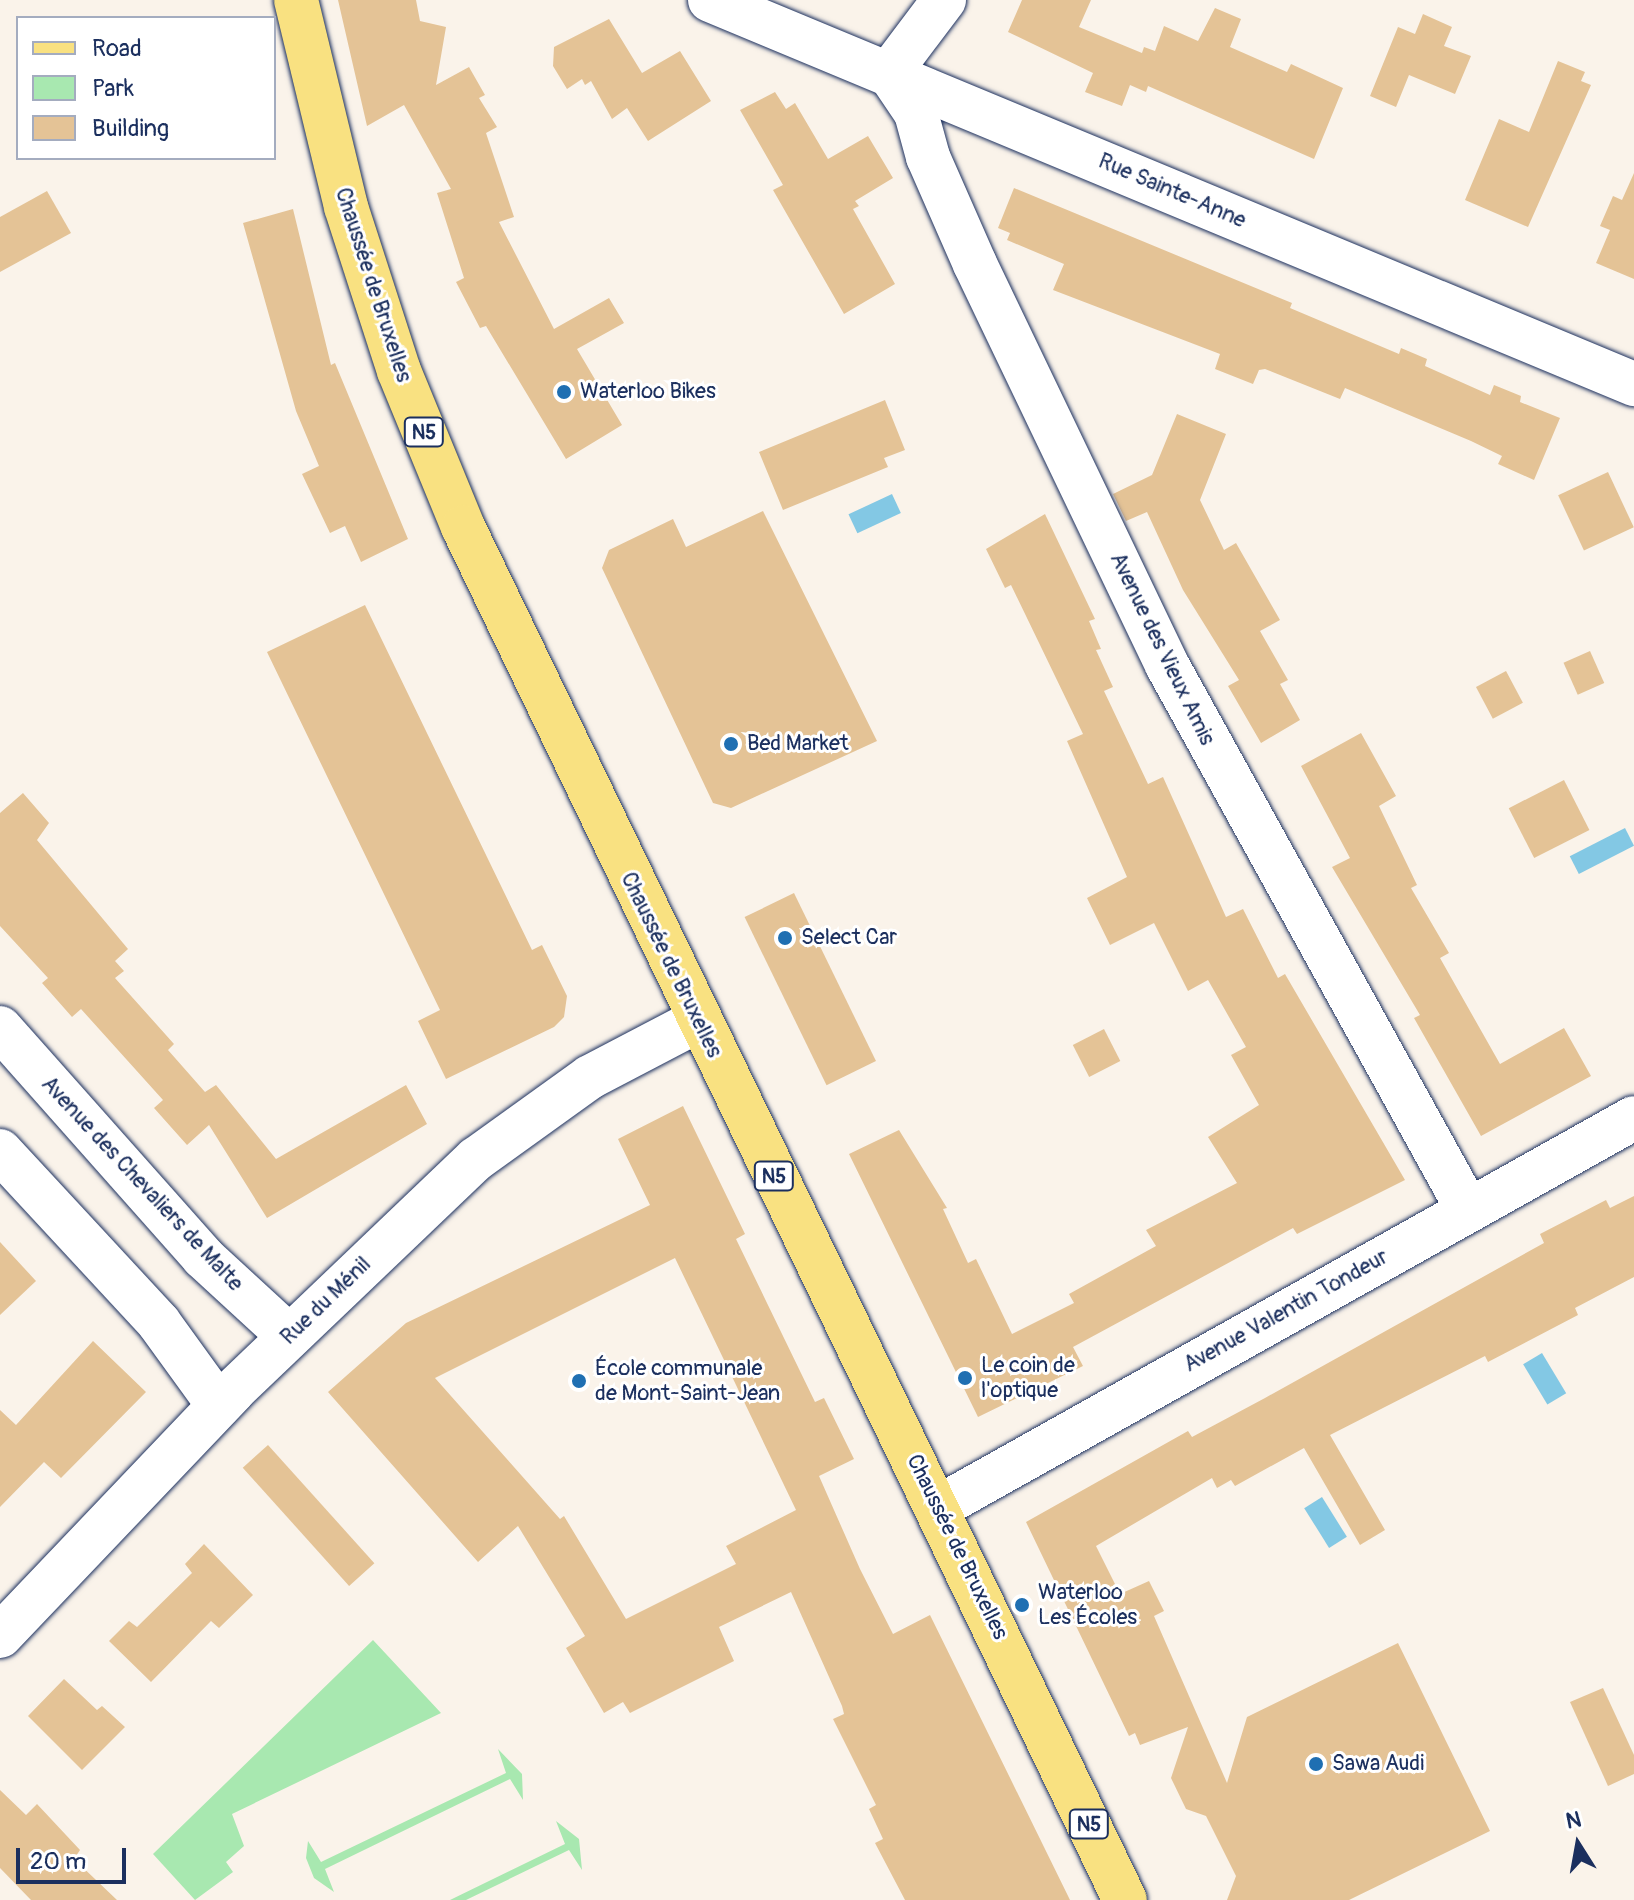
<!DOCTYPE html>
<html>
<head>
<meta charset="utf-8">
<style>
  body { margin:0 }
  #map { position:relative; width:1634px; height:1900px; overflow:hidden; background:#faf3ea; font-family:Pangolin,sans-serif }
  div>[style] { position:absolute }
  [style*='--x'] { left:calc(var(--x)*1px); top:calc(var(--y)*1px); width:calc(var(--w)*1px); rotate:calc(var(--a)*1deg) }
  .green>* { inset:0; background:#a8e8b0 }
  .water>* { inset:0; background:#83c8e4; transform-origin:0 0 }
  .building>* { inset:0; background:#e4c396; transform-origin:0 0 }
  .roads { filter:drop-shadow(0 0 2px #1b2f5e) drop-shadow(0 0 2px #1b2f5e) }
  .minor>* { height:44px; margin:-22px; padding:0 22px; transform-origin:22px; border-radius:22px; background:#fff }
  .major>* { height:44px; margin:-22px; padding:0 22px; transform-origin:22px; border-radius:22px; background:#f9e181 }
  .dots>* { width:22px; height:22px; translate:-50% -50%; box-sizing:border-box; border:4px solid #fff; border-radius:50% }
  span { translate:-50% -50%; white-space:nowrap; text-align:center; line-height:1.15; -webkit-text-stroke:6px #fff; paint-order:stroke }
  .shield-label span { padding:2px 6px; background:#fff; border:2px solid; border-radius:6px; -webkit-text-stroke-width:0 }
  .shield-label { font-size:20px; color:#1b2f5e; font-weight:700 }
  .street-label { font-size:22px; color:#1b2f5e }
  .poi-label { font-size:22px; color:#1b2f5e }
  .left { translate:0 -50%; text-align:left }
  .legend { position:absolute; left:16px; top:16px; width:260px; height:144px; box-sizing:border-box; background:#fff; border:2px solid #a4acbf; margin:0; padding:10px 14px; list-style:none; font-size:24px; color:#1b2f5e }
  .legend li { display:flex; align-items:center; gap:16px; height:40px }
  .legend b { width:40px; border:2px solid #a4acbf }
  .north { position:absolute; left:1538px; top:1804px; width:80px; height:80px; -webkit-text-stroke:6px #fff; paint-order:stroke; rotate:349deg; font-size:22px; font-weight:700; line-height:32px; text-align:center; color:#1b2f5e }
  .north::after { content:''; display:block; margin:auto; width:28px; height:36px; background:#1b2f5e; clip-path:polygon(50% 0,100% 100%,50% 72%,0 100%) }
  .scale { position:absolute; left:16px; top:1848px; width:110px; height:36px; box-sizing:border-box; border:4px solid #1b2f5e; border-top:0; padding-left:10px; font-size:24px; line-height:28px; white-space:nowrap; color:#1b2f5e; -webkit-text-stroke:6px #fff; paint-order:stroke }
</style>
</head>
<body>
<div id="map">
  <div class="green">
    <div style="clip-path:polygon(373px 1640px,441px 1713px,232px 1814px,244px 1846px,226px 1862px,233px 1872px,195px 1900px,153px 1854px)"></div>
    <div style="clip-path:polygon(498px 1749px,522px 1774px,523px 1800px,510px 1779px,325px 1869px,334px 1892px,314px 1878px,306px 1858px,308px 1841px,321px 1862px,506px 1773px)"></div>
    <div style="clip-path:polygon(556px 1821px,579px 1839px,582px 1870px,569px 1850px,466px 1900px,450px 1900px,565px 1844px)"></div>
  </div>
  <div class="water">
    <div style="left:892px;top:494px;width:21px;height:48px;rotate:65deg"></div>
    <div style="left:1625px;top:828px;width:20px;height:62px;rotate:63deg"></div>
    <div style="left:1542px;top:1353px;width:47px;height:22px;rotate:59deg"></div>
    <div style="left:1322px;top:1497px;width:47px;height:21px;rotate:58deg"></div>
  </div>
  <div class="building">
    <div style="clip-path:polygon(338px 0,416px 0,420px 21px,446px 27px,436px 85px,469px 67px,485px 95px,479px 98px,497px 127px,486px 133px,514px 217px,499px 222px,554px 329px,609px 298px,624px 323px,577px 349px,622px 425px,566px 459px,486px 326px,480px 328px,456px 282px,464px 278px,437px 193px,451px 189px,404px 105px,367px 126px)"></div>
    <div style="clip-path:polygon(1022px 0,1091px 0,1079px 27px,1142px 53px,1144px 47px,1155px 51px,1164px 26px,1198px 41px,1215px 8px,1241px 19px,1230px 47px,1287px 72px,1291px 64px,1343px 88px,1314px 159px,1148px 86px,1146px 92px,1130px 85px,1122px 106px,1085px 92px,1093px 73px,1008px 32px)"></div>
    <div style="clip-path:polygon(1423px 14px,1452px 27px,1444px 46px,1471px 56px,1455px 94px,1409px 75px,1396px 107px,1370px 96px,1398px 27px,1415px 34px)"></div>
    <div style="clip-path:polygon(609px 19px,642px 73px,680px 51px,711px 101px,648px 141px,627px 108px,612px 119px,591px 81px,585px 85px,582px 79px,567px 89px,553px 66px,554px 47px)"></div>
    <div style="clip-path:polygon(1558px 61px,1585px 72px,1581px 81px,1591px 85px,1528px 227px,1465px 200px,1499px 119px,1529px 132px)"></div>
    <div style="clip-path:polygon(775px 92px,786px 109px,795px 103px,828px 159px,868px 136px,893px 178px,855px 201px,859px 206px,853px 209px,895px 284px,844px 314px,773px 190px,783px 185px,740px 110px)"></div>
    <div style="clip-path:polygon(1634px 173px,1634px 279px,1596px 263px,1610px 230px,1600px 226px,1613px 196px,1622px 200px)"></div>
    <div style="clip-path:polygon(1014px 188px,1292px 303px,1290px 308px,1399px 354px,1401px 348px,1427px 359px,1425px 366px,1490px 395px,1494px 385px,1521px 396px,1520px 402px,1560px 418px,1534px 480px,1498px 464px,1502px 456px,1471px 441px,1345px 388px,1340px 399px,1265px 369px,1259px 370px,1253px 384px,1215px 369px,1220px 354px,1053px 290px,1064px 264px,1007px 240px,1010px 233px,998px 228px)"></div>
    <div style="clip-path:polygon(47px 191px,71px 233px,0 272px,0 217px)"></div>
    <div style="clip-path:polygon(293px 209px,331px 365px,335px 363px,408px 539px,361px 562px,345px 526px,330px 533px,302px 474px,319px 466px,296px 411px,243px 223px)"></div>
    <div style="clip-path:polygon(885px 400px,905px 450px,884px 458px,888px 467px,783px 510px,759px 452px)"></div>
    <div style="clip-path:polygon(1177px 414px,1226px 434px,1200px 500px,1224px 550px,1236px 543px,1280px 620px,1260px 631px,1288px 680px,1280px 684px,1300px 720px,1261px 743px,1228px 686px,1239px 680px,1183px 590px,1147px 512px,1126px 521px,1113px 494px,1152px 475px)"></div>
    <div style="left:1608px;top:472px;width:61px;height:55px;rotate:65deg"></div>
    <div style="clip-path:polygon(763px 511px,877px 741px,731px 808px,713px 803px,602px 568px,609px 550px,673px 519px,686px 547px)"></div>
    <div style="clip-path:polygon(1045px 514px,1095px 619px,1089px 621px,1101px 649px,1096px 650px,1113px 687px,1104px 691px,1148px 784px,1163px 777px,1226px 917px,1243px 909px,1278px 978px,1285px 974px,1405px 1180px,1297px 1234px,1293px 1228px,1073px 1347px,1083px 1366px,978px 1417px,849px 1154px,899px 1130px,947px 1208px,943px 1209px,968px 1263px,976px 1259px,1012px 1334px,1074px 1303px,1069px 1294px,1156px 1246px,1146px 1230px,1237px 1183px,1208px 1137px,1259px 1105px,1231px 1055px,1246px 1047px,1208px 980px,1188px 991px,1154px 923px,1110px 945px,1087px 898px,1127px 877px,1067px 741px,1083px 734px,1011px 585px,1005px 588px,986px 549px)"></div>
    <div style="clip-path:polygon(365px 605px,532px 950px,542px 945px,567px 996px,564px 1017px,554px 1027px,446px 1079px,418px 1021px,440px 1010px,267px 652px)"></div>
    <div style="left:1590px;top:651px;width:35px;height:29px;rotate:66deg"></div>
    <div style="left:1506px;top:671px;width:36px;height:34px;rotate:62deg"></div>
    <div style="clip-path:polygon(1361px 733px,1396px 796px,1379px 806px,1417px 885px,1411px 888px,1449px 953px,1440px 958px,1500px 1064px,1564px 1028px,1591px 1076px,1481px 1136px,1414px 1018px,1420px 1015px,1332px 867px,1350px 858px,1301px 766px)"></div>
    <div style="left:1564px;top:780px;width:56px;height:62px;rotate:63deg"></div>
    <div style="clip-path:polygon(23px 793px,49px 823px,37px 840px,128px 949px,115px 961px,124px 971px,115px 978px,174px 1044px,168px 1050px,205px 1092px,216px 1085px,276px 1159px,406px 1085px,427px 1124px,267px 1218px,209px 1125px,187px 1145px,154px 1108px,163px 1100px,81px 1009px,72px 1017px,42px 983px,48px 978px,0 926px,0 813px)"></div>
    <div style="left:794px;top:893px;width:187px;height:55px;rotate:64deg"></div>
    <div style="left:1104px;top:1029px;width:36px;height:35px;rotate:63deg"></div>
    <div style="clip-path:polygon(evenodd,683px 1106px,745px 1234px,736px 1239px,815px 1402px,824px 1398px,854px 1459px,819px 1476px,860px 1569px,893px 1634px,930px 1615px,1070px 1900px,905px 1900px,875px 1843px,883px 1839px,869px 1809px,876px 1805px,833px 1719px,844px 1714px,842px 1706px,791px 1592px,719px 1627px,734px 1661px,630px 1713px,623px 1702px,604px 1713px,566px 1648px,585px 1636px,518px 1526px,478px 1562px,328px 1392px,406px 1323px,650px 1205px,618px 1139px,683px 1106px,675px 1258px,796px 1510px,726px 1546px,736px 1564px,626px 1619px,564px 1516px,560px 1519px,435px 1378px,675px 1258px)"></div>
    <div style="clip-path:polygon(1634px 1196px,1634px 1277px,1575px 1308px,1578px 1315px,1488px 1362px,1485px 1356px,1330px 1435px,1385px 1530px,1360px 1545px,1304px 1448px,1235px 1486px,1231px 1480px,1217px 1488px,1212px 1478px,1096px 1546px,1120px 1594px,1149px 1581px,1164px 1611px,1154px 1616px,1227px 1783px,1247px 1717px,1398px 1643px,1490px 1831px,1349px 1900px,1227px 1900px,1236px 1876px,1206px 1816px,1186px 1809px,1171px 1778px,1188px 1727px,1140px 1745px,1135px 1733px,1129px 1736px,1026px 1522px,1188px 1431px,1192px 1437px,1265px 1398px,1544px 1243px,1540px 1234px,1606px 1200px,1610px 1208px)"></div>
    <div style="clip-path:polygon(0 1242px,36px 1281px,0 1315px)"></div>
    <div style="clip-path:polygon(93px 1341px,146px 1392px,61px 1478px,44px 1462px,0 1507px,0 1410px,16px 1425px)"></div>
    <div style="left:268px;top:1445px;width:159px;height:34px;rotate:48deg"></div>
    <div style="clip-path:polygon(204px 1544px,253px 1595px,219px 1628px,211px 1621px,151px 1682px,109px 1641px,129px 1621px,137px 1627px,192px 1573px,185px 1564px)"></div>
    <div style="clip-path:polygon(64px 1679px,97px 1710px,102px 1706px,125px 1727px,82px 1770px,28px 1716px)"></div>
    <div style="clip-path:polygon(1603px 1688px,1634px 1755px,1634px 1774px,1608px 1786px,1570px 1702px)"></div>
    <div style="clip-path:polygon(0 1790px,26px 1815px,37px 1804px,80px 1850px,74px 1859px,117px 1900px,31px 1900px,0 1868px)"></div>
  </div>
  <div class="roads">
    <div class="minor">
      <div style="--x:710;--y:0;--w:1001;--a:22.57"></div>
      <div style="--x:944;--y:0;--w:91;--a:127"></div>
      <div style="--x:889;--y:73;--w:48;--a:56"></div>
      <div style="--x:916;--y:113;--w:46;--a:74.7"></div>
      <div style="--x:928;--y:157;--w:117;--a:66.3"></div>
      <div style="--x:975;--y:264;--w:445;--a:64.4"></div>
      <div style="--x:1167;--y:665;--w:623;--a:61.09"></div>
      <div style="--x:0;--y:1028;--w:306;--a:48.4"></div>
      <div style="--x:203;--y:1257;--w:117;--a:42.6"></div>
      <div style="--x:0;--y:1151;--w:234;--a:47.2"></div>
      <div style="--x:159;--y:1323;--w:102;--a:54.1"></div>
      <div style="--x:939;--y:1507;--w:796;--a:-29.24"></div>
      <div style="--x:0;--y:1636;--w:338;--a:-46.4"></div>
      <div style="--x:233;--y:1391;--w:336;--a:-43.7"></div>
      <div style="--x:476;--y:1159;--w:140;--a:-35.7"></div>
      <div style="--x:590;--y:1077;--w:121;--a:-27.6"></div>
    </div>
    <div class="major">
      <div style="--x:296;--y:0;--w:213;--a:76.4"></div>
      <div style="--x:346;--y:207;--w:172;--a:72.1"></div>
      <div style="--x:399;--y:371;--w:169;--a:67.7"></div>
      <div style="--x:463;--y:527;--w:1524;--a:64.26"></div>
    </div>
  </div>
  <div class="dots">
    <div style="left:564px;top:392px;background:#1f6fb2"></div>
    <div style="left:731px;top:744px;background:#1f6fb2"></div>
    <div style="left:785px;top:938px;background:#1f6fb2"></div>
    <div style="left:965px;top:1378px;background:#1f6fb2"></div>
    <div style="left:579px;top:1381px;background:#1f6fb2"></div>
    <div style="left:1022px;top:1605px;background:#1f6fb2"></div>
    <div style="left:1316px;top:1764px;background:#1f6fb2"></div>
  </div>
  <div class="shield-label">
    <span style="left:424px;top:432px">N5</span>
    <span style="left:774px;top:1176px">N5</span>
    <span style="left:1089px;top:1824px">N5</span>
  </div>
  <div class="street-label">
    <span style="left:1172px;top:191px;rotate:23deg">Rue Sainte-Anne</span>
    <span style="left:373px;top:285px;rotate:72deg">Chaussée de Bruxelles</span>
    <span style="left:1162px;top:649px;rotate:64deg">Avenue des Vieux Amis</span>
    <span style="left:671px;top:965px;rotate:64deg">Chaussée de Bruxelles</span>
    <span style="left:142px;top:1184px;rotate:47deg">Avenue des Chevaliers de Malte</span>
    <span style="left:326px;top:1301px;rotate:-44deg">Rue du Ménil</span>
    <span style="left:1286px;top:1311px;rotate:-29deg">Avenue Valentin Tondeur</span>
    <span style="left:957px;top:1547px;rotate:64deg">Chaussée de Bruxelles</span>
  </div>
  <div class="poi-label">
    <span class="left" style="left:580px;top:392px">Waterloo Bikes</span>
    <span class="left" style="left:747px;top:744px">Bed Market</span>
    <span class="left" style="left:801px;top:938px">Select Car</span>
    <span class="left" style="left:981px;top:1378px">Le coin de<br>l'optique</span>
    <span class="left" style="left:595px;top:1381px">École communale<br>de Mont-Saint-Jean</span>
    <span class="left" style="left:1038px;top:1605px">Waterloo<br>Les Écoles</span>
    <span class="left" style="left:1332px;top:1764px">Sawa Audi</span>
  </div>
  <ul class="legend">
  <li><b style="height:10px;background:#f9e181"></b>Road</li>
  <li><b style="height:22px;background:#a8e8b0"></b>Park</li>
  <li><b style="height:22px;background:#e4c396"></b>Building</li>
  </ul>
  <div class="north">N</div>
  <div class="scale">20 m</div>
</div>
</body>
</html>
